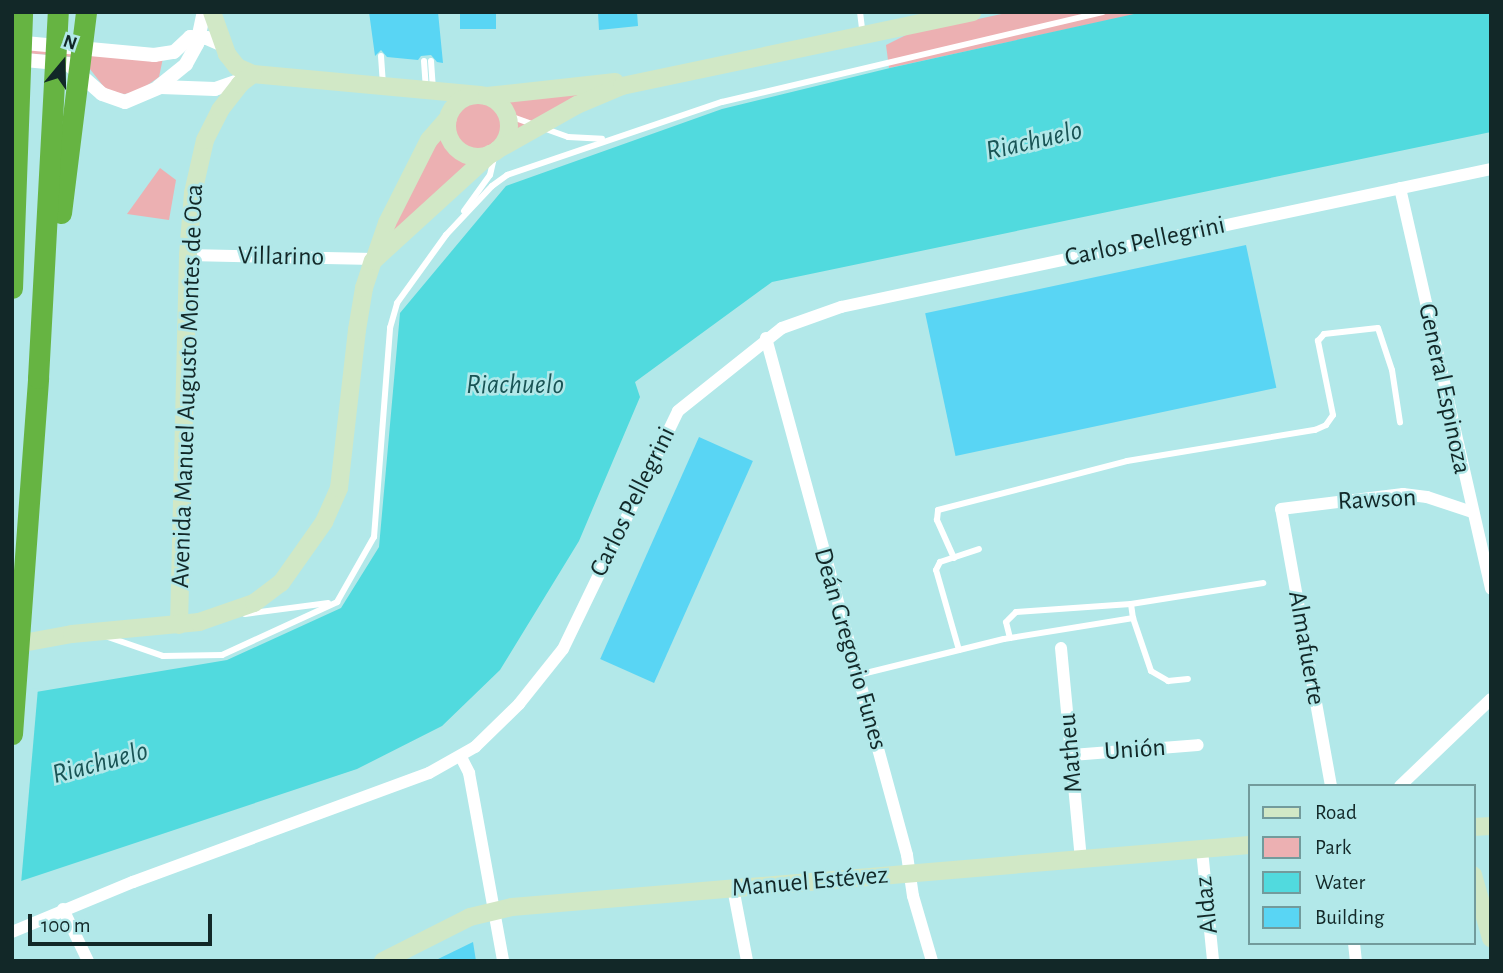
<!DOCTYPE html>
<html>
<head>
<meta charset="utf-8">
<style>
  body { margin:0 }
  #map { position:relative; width:1503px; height:973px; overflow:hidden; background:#b2e8e9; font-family:"Alegreya Sans",sans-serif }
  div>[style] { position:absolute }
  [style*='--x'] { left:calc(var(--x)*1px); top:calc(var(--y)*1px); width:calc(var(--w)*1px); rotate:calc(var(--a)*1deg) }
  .green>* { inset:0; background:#ecb0b2 }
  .round { border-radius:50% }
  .water>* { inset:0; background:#51dade }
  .pier>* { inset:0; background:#b2e8e9 }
  .building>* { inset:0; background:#59d5f4; transform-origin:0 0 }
  .service>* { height:6px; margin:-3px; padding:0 3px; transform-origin:3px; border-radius:3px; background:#fff }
  .minor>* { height:12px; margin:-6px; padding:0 6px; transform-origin:6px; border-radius:6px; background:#fff }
  .tertiary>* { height:14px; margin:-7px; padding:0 7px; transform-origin:7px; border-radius:7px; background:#fff }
  .secondary>* { height:18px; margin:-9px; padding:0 9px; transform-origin:9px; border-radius:9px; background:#d1e8c6 }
  .secondary>.ring { margin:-9px; padding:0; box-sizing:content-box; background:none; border:18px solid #d1e8c6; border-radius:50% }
  .motorway>* { height:21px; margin:-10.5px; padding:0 10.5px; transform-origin:10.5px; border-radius:10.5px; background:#66b442 }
  span { translate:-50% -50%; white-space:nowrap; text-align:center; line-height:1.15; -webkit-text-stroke:5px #b2e8e9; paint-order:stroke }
  .street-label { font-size:26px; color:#122828 }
  .water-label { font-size:28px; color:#195455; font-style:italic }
  .frame { position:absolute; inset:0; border:14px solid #122828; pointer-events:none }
  .legend { position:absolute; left:1248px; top:784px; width:228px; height:161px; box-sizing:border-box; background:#b2e8e9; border:2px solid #729b9c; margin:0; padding:9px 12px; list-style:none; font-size:21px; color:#122828 }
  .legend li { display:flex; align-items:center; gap:14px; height:35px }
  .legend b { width:35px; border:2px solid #729b9c }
  .north { position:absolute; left:28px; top:28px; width:70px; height:70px; -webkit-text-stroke:5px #b2e8e9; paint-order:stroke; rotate:19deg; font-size:19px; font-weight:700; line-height:28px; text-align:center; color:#122828 }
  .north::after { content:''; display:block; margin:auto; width:24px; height:32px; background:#122828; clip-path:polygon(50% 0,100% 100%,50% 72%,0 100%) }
  .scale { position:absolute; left:28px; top:914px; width:184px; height:32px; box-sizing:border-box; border:4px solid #122828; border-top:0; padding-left:9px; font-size:21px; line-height:24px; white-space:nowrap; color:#122828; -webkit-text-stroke:5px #b2e8e9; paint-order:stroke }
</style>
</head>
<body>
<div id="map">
  <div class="green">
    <div style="clip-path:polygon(1011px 12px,1146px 12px,889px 68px,886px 45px,908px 34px)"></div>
    <div style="clip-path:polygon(12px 46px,163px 58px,159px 77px,139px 91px,125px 94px,113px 93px,104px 87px,86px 64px,73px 57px,12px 52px)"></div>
    <div style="clip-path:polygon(602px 87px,511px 135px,512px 113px,499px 98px)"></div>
    <div class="round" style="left:454px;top:101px;width:48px;height:48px"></div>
    <div style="clip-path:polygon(444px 129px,449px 145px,461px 157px,477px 160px,388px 238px)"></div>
    <div style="clip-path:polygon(160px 168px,176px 180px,169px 220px,127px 214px)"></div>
  </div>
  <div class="water">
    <div style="clip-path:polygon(1143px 12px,1491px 12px,1491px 132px,772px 282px,635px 382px,640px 397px,579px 541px,500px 670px,442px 726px,357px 769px,12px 884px,12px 696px,227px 660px,341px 608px,379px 547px,400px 313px,506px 186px,722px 109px,890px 68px)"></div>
  </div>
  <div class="pier">
    <div style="clip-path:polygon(38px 688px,21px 884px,12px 888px,12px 692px)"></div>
  </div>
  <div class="building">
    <div style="clip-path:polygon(369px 12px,438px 12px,443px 63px,437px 62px,431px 55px,421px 56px,418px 60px,387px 57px,381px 50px,375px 56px)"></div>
    <div style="left:460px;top:12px;width:36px;height:17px"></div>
    <div style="clip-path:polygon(598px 12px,637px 12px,638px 26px,599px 30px)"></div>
    <div style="left:1246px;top:245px;width:146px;height:328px;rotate:78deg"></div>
    <div style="left:699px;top:437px;width:59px;height:243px;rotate:24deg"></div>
    <div style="clip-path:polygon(473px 942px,476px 961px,434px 961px)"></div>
  </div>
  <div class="service">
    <div style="--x:860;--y:12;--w:23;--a:83"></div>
    <div style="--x:381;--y:56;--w:27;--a:86"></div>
    <div style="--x:424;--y:61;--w:26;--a:86"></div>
    <div style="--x:431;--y:61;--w:27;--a:86"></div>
    <div style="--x:507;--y:115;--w:65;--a:19.8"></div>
    <div style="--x:568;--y:137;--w:34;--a:3"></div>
    <div style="--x:464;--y:211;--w:44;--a:-54.2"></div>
    <div style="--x:490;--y:175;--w:18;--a:-77"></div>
    <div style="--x:954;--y:558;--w:42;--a:-114.1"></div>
    <div style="--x:937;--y:520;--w:10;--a:-84"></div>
    <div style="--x:938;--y:510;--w:195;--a:-14.5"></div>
    <div style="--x:1127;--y:461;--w:191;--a:-9.4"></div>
    <div style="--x:1315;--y:430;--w:12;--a:-24"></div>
    <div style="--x:1326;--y:425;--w:12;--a:-55"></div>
    <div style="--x:1333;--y:415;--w:76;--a:-101.5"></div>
    <div style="--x:1318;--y:341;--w:9;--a:-49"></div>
    <div style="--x:1324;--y:334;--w:54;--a:-6.3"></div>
    <div style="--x:1378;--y:328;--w:44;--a:71.6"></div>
    <div style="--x:1392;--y:370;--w:53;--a:81.3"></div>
    <div style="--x:1131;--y:604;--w:14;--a:82"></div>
    <div style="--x:1133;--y:618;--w:56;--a:71.2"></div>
    <div style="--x:1151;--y:671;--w:20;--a:30"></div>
    <div style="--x:1168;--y:681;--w:20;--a:-6"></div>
    <div style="--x:245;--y:614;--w:84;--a:-7.5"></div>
    <div style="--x:105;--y:636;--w:61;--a:19"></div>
    <div style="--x:163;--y:656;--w:59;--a:-1"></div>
    <div style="--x:222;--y:655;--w:127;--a:-24.7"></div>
    <div style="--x:337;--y:602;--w:75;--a:-60.4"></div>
    <div style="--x:374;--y:537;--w:210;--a:-85.6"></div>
    <div style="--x:390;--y:328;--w:26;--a:-74"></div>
    <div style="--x:397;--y:303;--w:84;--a:-54.2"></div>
    <div style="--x:446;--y:235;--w:67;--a:-46.8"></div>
    <div style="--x:492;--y:186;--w:19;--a:-36"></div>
    <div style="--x:507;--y:175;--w:227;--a:-18.8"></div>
    <div style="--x:722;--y:102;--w:391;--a:-13.3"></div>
    <div style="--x:1010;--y:638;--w:16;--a:-104"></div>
    <div style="--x:1006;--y:622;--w:14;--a:-45"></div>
    <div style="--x:1016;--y:612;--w:115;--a:-4"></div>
    <div style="--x:1131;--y:604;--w:134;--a:-9"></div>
    <div style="--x:959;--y:650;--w:83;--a:-106"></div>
    <div style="--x:936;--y:570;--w:9;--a:-63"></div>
    <div style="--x:940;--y:562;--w:41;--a:-18.4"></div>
    <div style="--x:858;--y:675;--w:150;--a:-13.9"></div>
    <div style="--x:1004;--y:639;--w:131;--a:-9.2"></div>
  </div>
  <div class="minor">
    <div style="--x:1400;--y:188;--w:411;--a:77.2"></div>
    <div style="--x:188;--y:255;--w:186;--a:1.2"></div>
    <div style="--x:766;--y:338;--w:536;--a:74.74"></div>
    <div style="--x:907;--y:855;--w:41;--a:81.7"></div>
    <div style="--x:913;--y:896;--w:68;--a:73.7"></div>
    <div style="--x:1061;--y:648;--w:211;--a:84.6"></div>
    <div style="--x:1072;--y:755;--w:126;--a:-4.5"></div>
    <div style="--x:461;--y:757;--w:18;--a:63"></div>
    <div style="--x:469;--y:773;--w:191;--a:79.7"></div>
    <div style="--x:1331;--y:786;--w:281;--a:-100.2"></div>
    <div style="--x:1281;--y:509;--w:123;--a:-7"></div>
    <div style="--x:1403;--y:494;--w:24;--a:7"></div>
    <div style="--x:1427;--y:497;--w:47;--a:18.4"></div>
    <div style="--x:1400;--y:786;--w:126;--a:-43.7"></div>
    <div style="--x:1202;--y:850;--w:112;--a:84.3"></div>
    <div style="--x:733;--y:888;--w:74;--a:79.1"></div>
    <div style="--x:63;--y:909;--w:58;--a:64.3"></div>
    <div style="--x:12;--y:932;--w:131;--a:-22.5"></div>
    <div style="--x:133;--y:882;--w:315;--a:-20.2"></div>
    <div style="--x:429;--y:773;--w:53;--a:-29.5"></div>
    <div style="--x:475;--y:747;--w:62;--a:-44.3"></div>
    <div style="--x:519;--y:704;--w:70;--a:-51.3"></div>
    <div style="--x:563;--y:649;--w:264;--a:-64.2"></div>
    <div style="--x:678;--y:411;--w:133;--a:-38.6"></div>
    <div style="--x:782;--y:328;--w:63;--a:-19.6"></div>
    <div style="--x:841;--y:307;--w:664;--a:-11.99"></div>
    <div style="--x:1354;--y:943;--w:18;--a:84"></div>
  </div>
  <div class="tertiary">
    <div style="--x:14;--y:42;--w:141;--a:5.3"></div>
    <div style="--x:154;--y:55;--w:20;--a:-9"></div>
    <div style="--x:174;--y:52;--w:22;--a:-43"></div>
    <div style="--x:190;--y:37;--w:17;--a:3"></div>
    <div style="--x:207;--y:38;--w:17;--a:24"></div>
    <div style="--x:14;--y:59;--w:54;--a:5.3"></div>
    <div style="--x:68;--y:64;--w:45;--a:41.4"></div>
    <div style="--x:102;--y:94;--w:24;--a:19"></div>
    <div style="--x:125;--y:102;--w:39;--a:-23"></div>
    <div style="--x:161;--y:87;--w:54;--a:2.1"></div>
    <div style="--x:215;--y:89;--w:31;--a:-19"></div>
    <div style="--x:158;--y:87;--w:36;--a:-39"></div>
    <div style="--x:186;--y:64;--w:23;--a:-61"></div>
    <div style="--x:197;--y:44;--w:33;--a:-78"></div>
  </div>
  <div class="secondary">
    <div style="--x:212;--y:12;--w:45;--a:70.3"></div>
    <div style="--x:227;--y:54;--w:16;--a:52"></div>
    <div style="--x:237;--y:67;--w:17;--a:24"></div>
    <div style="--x:253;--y:74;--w:228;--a:5.3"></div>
    <div class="ring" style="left:447px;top:95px;width:44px;height:44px"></div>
    <div style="--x:487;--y:96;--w:129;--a:-6.2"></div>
    <div style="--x:497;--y:150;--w:92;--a:-29.4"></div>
    <div style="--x:577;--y:105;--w:49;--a:-22.9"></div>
    <div style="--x:622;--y:86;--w:358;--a:-11.9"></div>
    <div style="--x:376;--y:255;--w:34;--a:-71"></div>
    <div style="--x:387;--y:223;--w:93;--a:-63.2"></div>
    <div style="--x:429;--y:140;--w:29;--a:-49"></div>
    <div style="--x:179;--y:625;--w:370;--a:-88.6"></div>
    <div style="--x:188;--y:255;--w:62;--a:-85.4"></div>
    <div style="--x:193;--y:193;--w:54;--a:-77.2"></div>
    <div style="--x:205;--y:140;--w:34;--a:-63"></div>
    <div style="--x:220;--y:110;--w:33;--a:-52"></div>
    <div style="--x:240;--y:84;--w:16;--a:-38"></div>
    <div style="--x:12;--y:645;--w:61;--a:-10.4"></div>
    <div style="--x:72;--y:634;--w:128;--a:-5.4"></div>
    <div style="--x:199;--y:622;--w:58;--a:-19.1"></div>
    <div style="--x:254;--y:603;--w:34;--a:-37"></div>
    <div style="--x:281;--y:583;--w:75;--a:-54.8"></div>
    <div style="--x:324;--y:522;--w:37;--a:-66"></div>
    <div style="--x:339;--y:488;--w:159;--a:-83.5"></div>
    <div style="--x:357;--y:330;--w:43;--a:-80.5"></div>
    <div style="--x:364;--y:288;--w:28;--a:-72"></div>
    <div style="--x:373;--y:261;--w:159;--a:-42.4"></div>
    <div style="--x:1473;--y:827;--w:18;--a:-3"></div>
    <div style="--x:1473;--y:875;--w:66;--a:74.1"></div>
    <div style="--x:383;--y:961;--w:97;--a:-26.8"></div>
    <div style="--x:470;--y:917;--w:43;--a:-13.4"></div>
    <div style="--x:512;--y:907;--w:740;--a:-4.81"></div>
  </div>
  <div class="motorway">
    <div style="--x:61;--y:213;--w:203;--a:-82.9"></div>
    <div style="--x:12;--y:288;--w:276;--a:-87.9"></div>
    <div style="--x:12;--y:734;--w:357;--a:-85.8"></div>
    <div style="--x:38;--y:378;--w:367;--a:-86.9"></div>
  </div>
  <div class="street-label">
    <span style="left:1145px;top:242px;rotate:-12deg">Carlos Pellegrini</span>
    <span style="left:281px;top:257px;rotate:1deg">Villarino</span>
    <span style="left:188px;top:386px;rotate:-88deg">Avenida Manuel Augusto Montes de Oca</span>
    <span style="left:1444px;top:389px;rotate:78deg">General Espinoza</span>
    <span style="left:1377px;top:500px;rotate:-3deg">Rawson</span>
    <span style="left:633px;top:502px;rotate:-64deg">Carlos Pellegrini</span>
    <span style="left:1306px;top:648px;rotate:80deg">Almafuerte</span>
    <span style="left:850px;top:649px;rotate:74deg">Deán Gregorio Funes</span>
    <span style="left:1135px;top:750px;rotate:-4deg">Unión</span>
    <span style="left:1071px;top:753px;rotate:-95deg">Matheu</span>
    <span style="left:810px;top:882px;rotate:-5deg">Manuel Estévez</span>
    <span style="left:1207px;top:905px;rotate:-96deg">Aldaz</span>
  </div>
  <div class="water-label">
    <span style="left:1034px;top:141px;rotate:-13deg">Riachuelo</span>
    <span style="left:515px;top:385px">Riachuelo</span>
    <span style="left:100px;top:763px;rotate:-15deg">Riachuelo</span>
  </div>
  <div class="frame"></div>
  <ul class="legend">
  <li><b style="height:9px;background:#d1e8c6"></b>Road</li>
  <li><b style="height:19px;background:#ecb0b2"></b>Park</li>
  <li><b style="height:19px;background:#51dade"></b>Water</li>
  <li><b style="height:19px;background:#59d5f4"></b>Building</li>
  </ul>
  <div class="north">N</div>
  <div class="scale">100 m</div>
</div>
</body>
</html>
